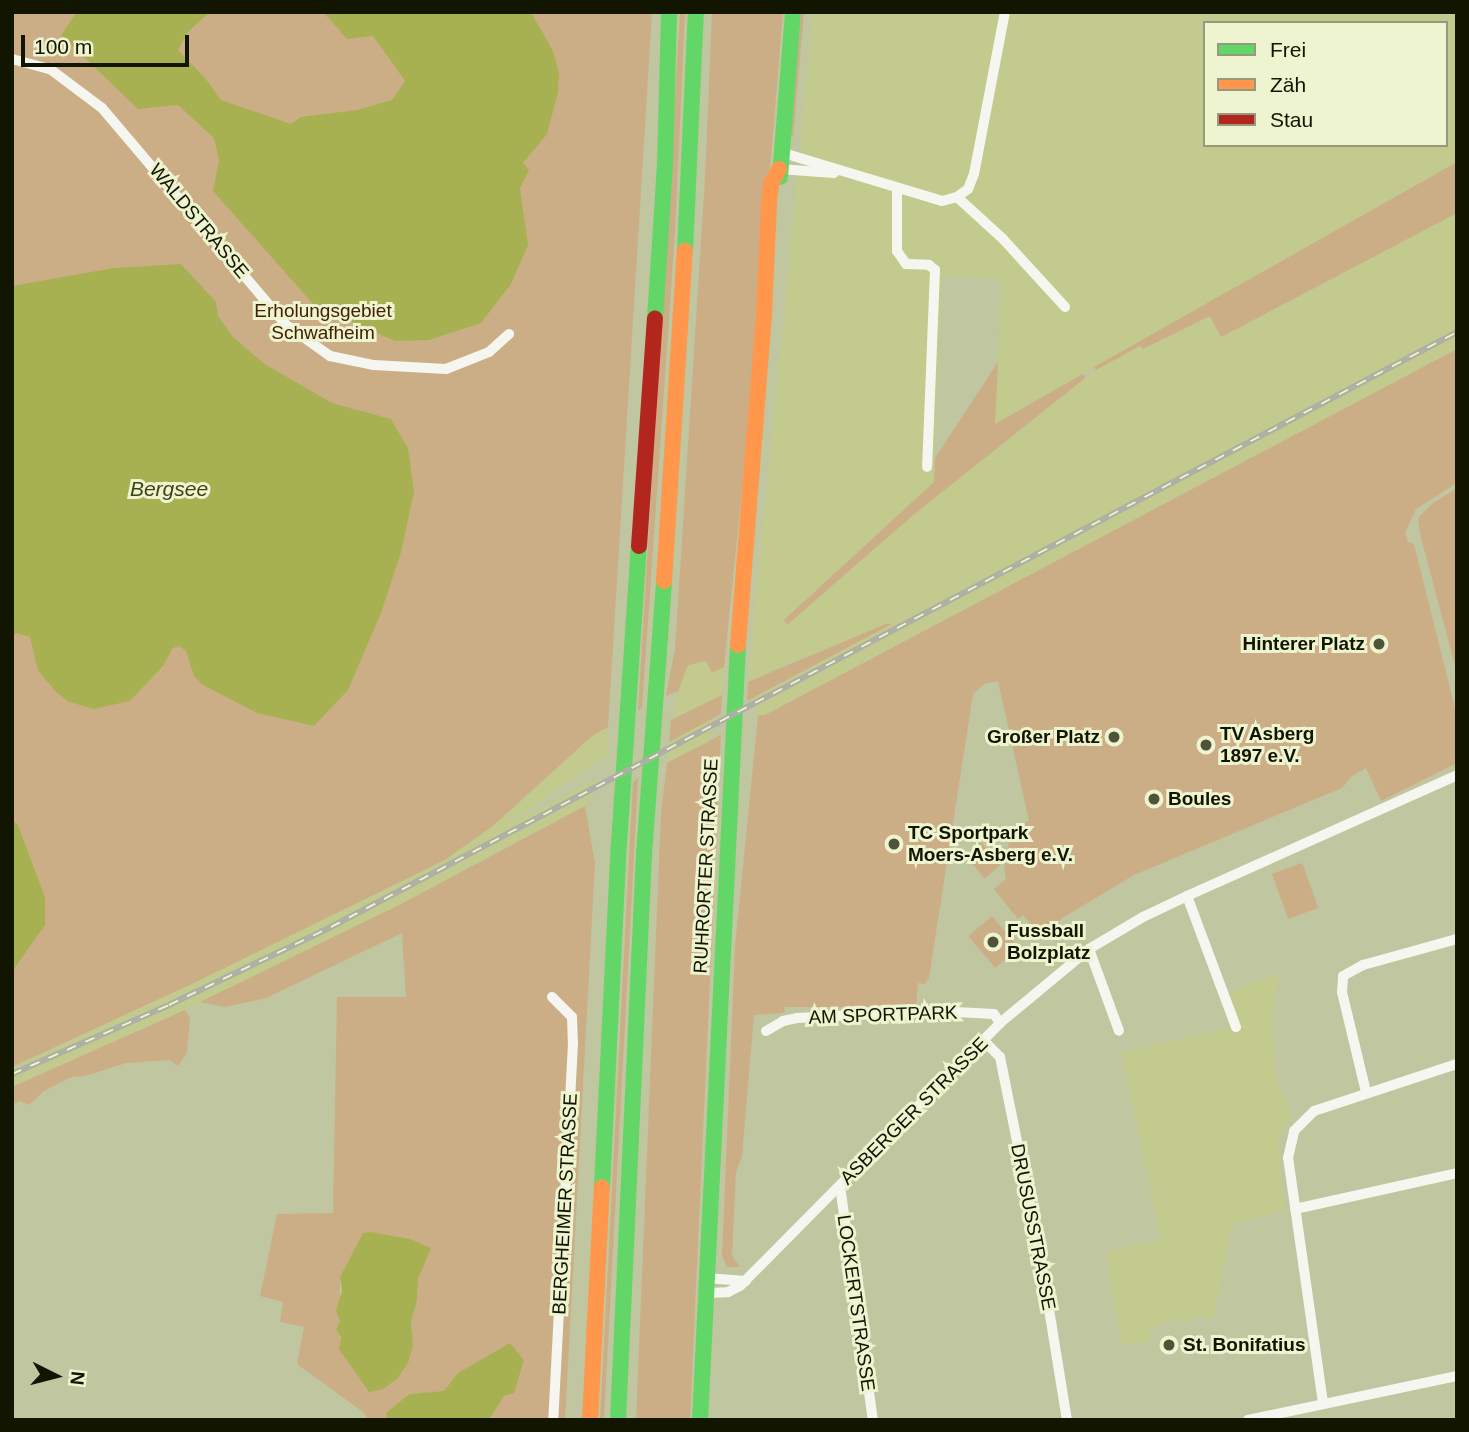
<!DOCTYPE html>
<html>
<head>
<meta charset="utf-8">
<style>
  body { margin:0 }
  #map { position:relative; width:1469px; height:1432px; overflow:hidden; background:#c0c69f; font-family:Helvetica,sans-serif }
  div>[style] { position:absolute }
  [style*='--x'] { left:calc(var(--x)*1px); top:calc(var(--y)*1px); width:calc(var(--w)*1px); rotate:calc(var(--a)*1deg) }
  .built>* { inset:0; background:#c2ca8d }
  .green>* { inset:0; background:#ccae86; transform-origin:0 0 }
  .water>* { inset:0; background:#a8b152 }
  .street>* { height:10px; margin:-5px; padding:0 5px; transform-origin:5px; border-radius:5px; background:#f6f6f1 }
  .fast>* { height:16px; margin:-8px; padding:0 8px; transform-origin:8px; border-radius:8px; background:#63d668 }
  .slow>* { height:16px; margin:-8px; padding:0 8px; transform-origin:8px; border-radius:8px; background:#ff974d }
  .jam>* { height:16px; margin:-8px; padding:0 8px; transform-origin:8px; border-radius:8px; background:#b3261e }
  .rail>* { height:6px; margin-top:-3px; transform-origin:0; background:repeating-linear-gradient(90deg,#eef3d0 0 10px,#adafa6 0 20px); box-sizing:border-box; border-block:2px solid #adafa6 }
  .dots>* { width:19px; height:19px; translate:-50% -50%; box-sizing:border-box; border:4px solid #eef3d0; border-radius:50% }
  span { translate:-50% -50%; white-space:nowrap; text-align:center; line-height:1.15; -webkit-text-stroke:6px #eef3d0; paint-order:stroke }
  .street-label { font-size:19px; color:#121500 }
  .park-label { font-size:19px; color:#442003 }
  .poi-label { font-size:19px; color:#121500; font-weight:700 }
  .right { translate:-100% -50%; text-align:right }
  .left { translate:0 -50%; text-align:left }
  .water-label { font-size:21px; color:#3e4314; font-style:italic }
  .frame { position:absolute; inset:0; border:14px solid #121500; pointer-events:none }
  .legend { position:absolute; left:1203px; top:21px; width:245px; height:126px; box-sizing:border-box; background:#eef3d0; border:2px solid #969a7d; margin:0; padding:9px 12px; list-style:none; font-size:21px; color:#121500 }
  .legend li { display:flex; align-items:center; gap:14px; height:35px }
  .legend b { width:35px; border:2px solid #969a7d }
  .north { position:absolute; left:21px; top:1341px; width:70px; height:70px; -webkit-text-stroke:5px #eef3d0; paint-order:stroke; rotate:96deg; font-size:19px; font-weight:700; line-height:28px; text-align:center; color:#121500 }
  .north::after { content:''; display:block; margin:auto; width:24px; height:32px; background:#121500; clip-path:polygon(50% 0,100% 100%,50% 72%,0 100%) }
  .scale { position:absolute; left:21px; top:35px; width:168px; height:32px; box-sizing:border-box; border:4px solid #121500; border-top:0; padding-left:9px; font-size:21px; line-height:24px; white-space:nowrap; color:#121500; -webkit-text-stroke:5px #eef3d0; paint-order:stroke }
</style>
</head>
<body>
<div id="map">
  <div class="built">
    <div style="clip-path:polygon(evenodd,813px 12px,1452px 12px,1457px 23px,1457px 162px,994px 424px,1002px 279px,942px 276px,934px 482px,784px 619px,788px 625px,912px 516px,1096px 370px,1140px 346px,1143px 349px,1210px 316px,1222px 337px,1457px 213px,1457px 349px,765px 715px,758px 715px,751px 699px,819px 664px,801px 657px,748px 682px,813px 12px,1205px 23px,1446px 23px,1446px 145px,1205px 145px,1205px 23px)"></div>
    <div style="clip-path:polygon(706px 661px,712px 673px,724px 667px,722px 695px,674px 718px,678px 691px,687px 665px)"></div>
    <div style="clip-path:polygon(715px 717px,708px 742px,667px 763px,669px 742px)"></div>
    <div style="clip-path:polygon(608px 727px,608px 754px,508px 824px,600px 778px,585px 806px,403px 903px,185px 1010px,12px 1087px,12px 1067px,196px 982px,445px 860px,494px 825px,592px 736px)"></div>
    <div style="clip-path:polygon(1279px 973px,1271px 1019px,1277px 1081px,1292px 1116px,1285px 1124px,1278px 1144px,1285px 1211px,1233px 1223px,1213px 1318px,1204px 1319px,1198px 1314px,1186px 1323px,1172px 1319px,1147px 1332px,1152px 1335px,1149px 1338px,1150px 1341px,1121px 1346px,1106px 1252px,1161px 1239px,1121px 1052px,1239px 1026px,1230px 1000px,1231px 992px)"></div>
  </div>
  <div class="green">
    <div style="clip-path:polygon(12px 12px,652px 12px,608px 727px,592px 736px,494px 825px,445px 860px,196px 982px,12px 1067px,12px 972px,45px 925px,45px 897px,18px 826px,12px 820px)"></div>
    <div style="clip-path:polygon(680px 12px,685px 12px,675px 232px,642px 708px,638px 711px)"></div>
    <div style="clip-path:polygon(712px 12px,783px 12px,771px 158px,765px 200px,752px 392px,724px 667px,712px 673px,706px 661px,688px 665px,678px 691px,666px 696px,675px 649px,705px 178px)"></div>
    <div style="clip-path:polygon(801px 12px,804px 12px,793px 138px,791px 134px)"></div>
    <div style="clip-path:polygon(1457px 162px,1457px 213px,1221px 337px,1210px 316px,1143px 349px,1140px 346px,1096px 370px,1094px 367px)"></div>
    <div style="clip-path:polygon(1457px 349px,1457px 483px,1416px 509px,1405px 533px,1408px 542px,1414px 544px,1457px 716px,1457px 763px,1381px 801px,1366px 768px,1352px 776px,1342px 788px,1134px 875px,1064px 917px,1040px 936px,1023px 915px,1018px 919px,994px 889px,1006px 879px,1004px 867px,1012px 827px,1029px 821px,998px 681px,984px 684px,973px 694px,929px 978px,925px 984px,918px 983px,916px 1007px,785px 1007px,784px 1013px,754px 1015px,742px 1157px,736px 1172px,732px 1256px,740px 1267px,727px 1267px,722px 1256px,735px 947px,758px 715px,765px 715px)"></div>
    <div style="clip-path:polygon(998px 362px,995px 424px,1083px 374px,1085px 378px,912px 516px,787px 625px,784px 620px,934px 482px,935px 458px)"></div>
    <div style="clip-path:polygon(1457px 488px,1457px 673px,1421px 538px,1418px 518px,1433px 503px)"></div>
    <div style="clip-path:polygon(886px 624px,892px 624px,747px 701px,748px 682px)"></div>
    <div style="clip-path:polygon(722px 695px,721px 714px,669px 742px,671px 720px)"></div>
    <div style="clip-path:polygon(721px 735px,690px 1420px,636px 1420px,661px 813px,667px 763px)"></div>
    <div style="clip-path:polygon(638px 778px,604px 1420px,600px 1420px,633px 782px)"></div>
    <div style="clip-path:polygon(evenodd,585px 806px,595px 863px,565px 1420px,489px 1420px,504px 1396px,458px 1373px,444px 1392px,409px 1394px,386px 1413px,387px 1420px,368px 1420px,363px 1412px,297px 1364px,304px 1327px,280px 1322px,283px 1302px,260px 1296px,277px 1214px,333px 1213px,337px 997px,406px 997px,402px 933px,266px 998px,225px 1007px,200px 1002px,403px 903px,585px 806px,340px 1277px,418px 1279px,417px 1301px,411px 1321px,413px 1346px,369px 1391px,336px 1330px,340px 1321px,340px 1277px)"></div>
    <div style="left:981px;top:842px;width:30px;height:21px;rotate:49deg"></div>
    <div style="left:1302px;top:863px;width:48px;height:32px;rotate:70deg"></div>
    <div style="left:992px;top:916px;width:42px;height:31px;rotate:50deg"></div>
    <div style="clip-path:polygon(185px 1010px,190px 1018px,187px 1053px,178px 1066px,170px 1060px,126px 1063px,85px 1076px,71px 1077px,44px 1091px,29px 1105px,20px 1101px,12px 1104px,12px 1087px)"></div>
  </div>
  <div class="water">
    <div style="clip-path:polygon(77px 12px,210px 12px,188px 32px,178px 50px,205px 78px,221px 100px,291px 124px,301px 117px,357px 110px,392px 100px,405px 81px,373px 36px,347px 39px,323px 12px,531px 12px,553px 51px,559px 73px,558px 92px,547px 134px,523px 163px,529px 170px,520px 188px,528px 245px,511px 284px,481px 323px,429px 340px,395px 341px,313px 304px,213px 191px,219px 160px,214px 138px,178px 105px,138px 109px,61px 35px)"></div>
    <div style="clip-path:polygon(181px 264px,216px 302px,218px 316px,233px 337px,263px 363px,332px 403px,391px 419px,408px 448px,414px 492px,401px 552px,381px 613px,348px 690px,314px 726px,257px 713px,203px 685px,194px 676px,186px 651px,179px 646px,173px 648px,163px 666px,130px 701px,94px 709px,69px 702px,56px 692px,38px 671px,30px 637px,16px 633px,12px 637px,12px 286px,114px 268px)"></div>
    <div style="clip-path:polygon(12px 820px,18px 825px,45px 897px,45px 925px,12px 972px)"></div>
    <div style="clip-path:polygon(371px 1232px,410px 1239px,431px 1248px,418px 1279px,417px 1301px,411px 1321px,413px 1346px,408px 1363px,397px 1379px,383px 1389px,369px 1392px,339px 1349px,341px 1338px,336px 1330px,340px 1321px,336px 1311px,342px 1291px,340px 1277px,363px 1233px)"></div>
    <div style="clip-path:polygon(510px 1343px,524px 1360px,514px 1393px,504px 1396px,489px 1420px,387px 1420px,386px 1413px,409px 1394px,444px 1391px,458px 1373px)"></div>
  </div>
  <div class="street">
    <div style="--x:12;--y:59;--w:39;--a:15"></div>
    <div style="--x:50;--y:69;--w:65;--a:36.9"></div>
    <div style="--x:102;--y:108;--w:283;--a:49.7"></div>
    <div style="--x:285;--y:324;--w:55;--a:35.4"></div>
    <div style="--x:330;--y:356;--w:45;--a:11.6"></div>
    <div style="--x:374;--y:365;--w:72;--a:3.2"></div>
    <div style="--x:446;--y:369;--w:46;--a:-21.6"></div>
    <div style="--x:489;--y:352;--w:27;--a:-42"></div>
    <div style="--x:780;--y:152;--w:169;--a:16.8"></div>
    <div style="--x:942;--y:201;--w:16;--a:-15"></div>
    <div style="--x:957;--y:197;--w:62;--a:42.4"></div>
    <div style="--x:1003;--y:239;--w:92;--a:47.6"></div>
    <div style="--x:779;--y:169;--w:55;--a:4.2"></div>
    <div style="--x:897;--y:188;--w:63;--a:90"></div>
    <div style="--x:897;--y:251;--w:16;--a:55"></div>
    <div style="--x:906;--y:264;--w:23;--a:2"></div>
    <div style="--x:929;--y:265;--w:8;--a:40"></div>
    <div style="--x:935;--y:270;--w:197;--a:92.3"></div>
    <div style="--x:957;--y:197;--w:14;--a:-36"></div>
    <div style="--x:968;--y:189;--w:16;--a:-68"></div>
    <div style="--x:974;--y:174;--w:165;--a:-79.2"></div>
    <div style="--x:1187;--y:896;--w:140;--a:69.5"></div>
    <div style="--x:1089;--y:949;--w:87;--a:69.9"></div>
    <div style="--x:552;--y:997;--w:28;--a:45"></div>
    <div style="--x:572;--y:1017;--w:26;--a:88"></div>
    <div style="--x:573;--y:1043;--w:378;--a:93"></div>
    <div style="--x:766;--y:1031;--w:20;--a:-30"></div>
    <div style="--x:783;--y:1021;--w:14;--a:-12"></div>
    <div style="--x:797;--y:1018;--w:140;--a:-2.9"></div>
    <div style="--x:937;--y:1011;--w:57;--a:3"></div>
    <div style="--x:994;--y:1014;--w:11;--a:56"></div>
    <div style="--x:984;--y:1041;--w:23;--a:45"></div>
    <div style="--x:1000;--y:1057;--w:213;--a:78.6"></div>
    <div style="--x:1042;--y:1266;--w:156;--a:80.8"></div>
    <div style="--x:1366;--y:1092;--w:103;--a:-103.5"></div>
    <div style="--x:1342;--y:992;--w:16;--a:-86"></div>
    <div style="--x:1343;--y:976;--w:23;--a:-29"></div>
    <div style="--x:1363;--y:965;--w:98;--a:-15.5"></div>
    <div style="--x:840;--y:1186;--w:236;--a:82"></div>
    <div style="--x:1295;--y:1209;--w:166;--a:-12.5"></div>
    <div style="--x:706;--y:1278;--w:40;--a:4.3"></div>
    <div style="--x:705;--y:1293;--w:23;--a:-2"></div>
    <div style="--x:728;--y:1292;--w:13;--a:-27"></div>
    <div style="--x:740;--y:1286;--w:370;--a:-45.3"></div>
    <div style="--x:1000;--y:1023;--w:116;--a:-39.7"></div>
    <div style="--x:1089;--y:949;--w:63;--a:-30.7"></div>
    <div style="--x:1143;--y:917;--w:49;--a:-25.5"></div>
    <div style="--x:1187;--y:896;--w:296;--a:-24.1"></div>
    <div style="--x:1323;--y:1403;--w:247;--a:-98.1"></div>
    <div style="--x:1288;--y:1158;--w:28;--a:-77"></div>
    <div style="--x:1294;--y:1131;--w:28;--a:-45"></div>
    <div style="--x:1314;--y:1111;--w:151;--a:-18.2"></div>
    <div style="--x:1248;--y:1420;--w:214;--a:-11.9"></div>
  </div>
  <div class="fast">
    <div style="--x:780;--y:177;--w:166;--a:-85.5"></div>
    <div style="--x:685;--y:251;--w:239;--a:-87.4"></div>
    <div style="--x:655;--y:319;--w:153;--a:-86.3"></div>
    <div style="--x:665;--y:166;--w:154;--a:-88.5"></div>
    <div style="--x:602;--y:1187;--w:343;--a:-87.2"></div>
    <div style="--x:619;--y:844;--w:299;--a:-86.2"></div>
    <div style="--x:618;--y:1420;--w:566;--a:-87.37"></div>
    <div style="--x:644;--y:855;--w:275;--a:-85.8"></div>
    <div style="--x:700;--y:1420;--w:776;--a:-87.19"></div>
  </div>
  <div class="slow">
    <div style="--x:664;--y:581;--w:331;--a:-86.4"></div>
    <div style="--x:738;--y:645;--w:332;--a:-85.5"></div>
    <div style="--x:764;--y:314;--w:111;--a:-87.4"></div>
    <div style="--x:769;--y:203;--w:19;--a:-84"></div>
    <div style="--x:771;--y:184;--w:17;--a:-62"></div>
    <div style="--x:590;--y:1420;--w:233;--a:-87.1"></div>
  </div>
  <div class="jam">
    <div style="--x:639;--y:546;--w:228;--a:-86"></div>
  </div>
  <div class="rail">
    <div style="--x:12;--y:1074;--w:171;--a:-23.7"></div>
    <div style="--x:169;--y:1005;--w:180;--a:-25.7"></div>
    <div style="--x:331;--y:927;--w:1274;--a:-27.85"></div>
  </div>
  <div class="dots">
    <div style="left:1379px;top:644px;background:#4f5338"></div>
    <div style="left:1114px;top:737px;background:#4f5338"></div>
    <div style="left:1206px;top:745px;background:#4f5338"></div>
    <div style="left:1154px;top:799px;background:#4f5338"></div>
    <div style="left:894px;top:844px;background:#4f5338"></div>
    <div style="left:993px;top:942px;background:#4f5338"></div>
    <div style="left:1169px;top:1345px;background:#4f5338"></div>
  </div>
  <div class="street-label">
    <span style="left:199px;top:221px;rotate:50deg">WALDSTRASSE</span>
    <span style="left:706px;top:866px;rotate:-87deg">RUHRORTER STRASSE</span>
    <span style="left:883px;top:1015px;rotate:-2deg">AM SPORTPARK</span>
    <span style="left:914px;top:1111px;rotate:-45deg">ASBERGER STRASSE</span>
    <span style="left:565px;top:1204px;rotate:-87deg">BERGHEIMER STRASSE</span>
    <span style="left:1033px;top:1227px;rotate:79deg">DRUSUSSTRASSE</span>
    <span style="left:856px;top:1303px;rotate:82deg">LOCKERTSTRASSE</span>
  </div>
  <div class="park-label">
    <span style="left:323px;top:322px">Erholungsgebiet<br>Schwafheim</span>
  </div>
  <div class="poi-label">
    <span class="right" style="left:1365px;top:644px">Hinterer Platz</span>
    <span class="left" style="left:1220px;top:745px">TV Asberg<br>1897 e.V.</span>
    <span class="right" style="left:1100px;top:737px">Großer Platz</span>
    <span class="left" style="left:1168px;top:799px">Boules</span>
    <span class="left" style="left:908px;top:844px">TC Sportpark<br>Moers-Asberg e.V.</span>
    <span class="left" style="left:1007px;top:942px">Fussball<br>Bolzplatz</span>
    <span class="left" style="left:1183px;top:1345px">St. Bonifatius</span>
  </div>
  <div class="water-label">
    <span style="left:169px;top:489px">Bergsee</span>
  </div>
  <div class="frame"></div>
  <ul class="legend">
  <li><b style="height:9px;background:#63d668"></b>Frei</li>
  <li><b style="height:9px;background:#ff974d"></b>Zäh</li>
  <li><b style="height:9px;background:#b3261e"></b>Stau</li>
  </ul>
  <div class="north">N</div>
  <div class="scale">100 m</div>
</div>
</body>
</html>
